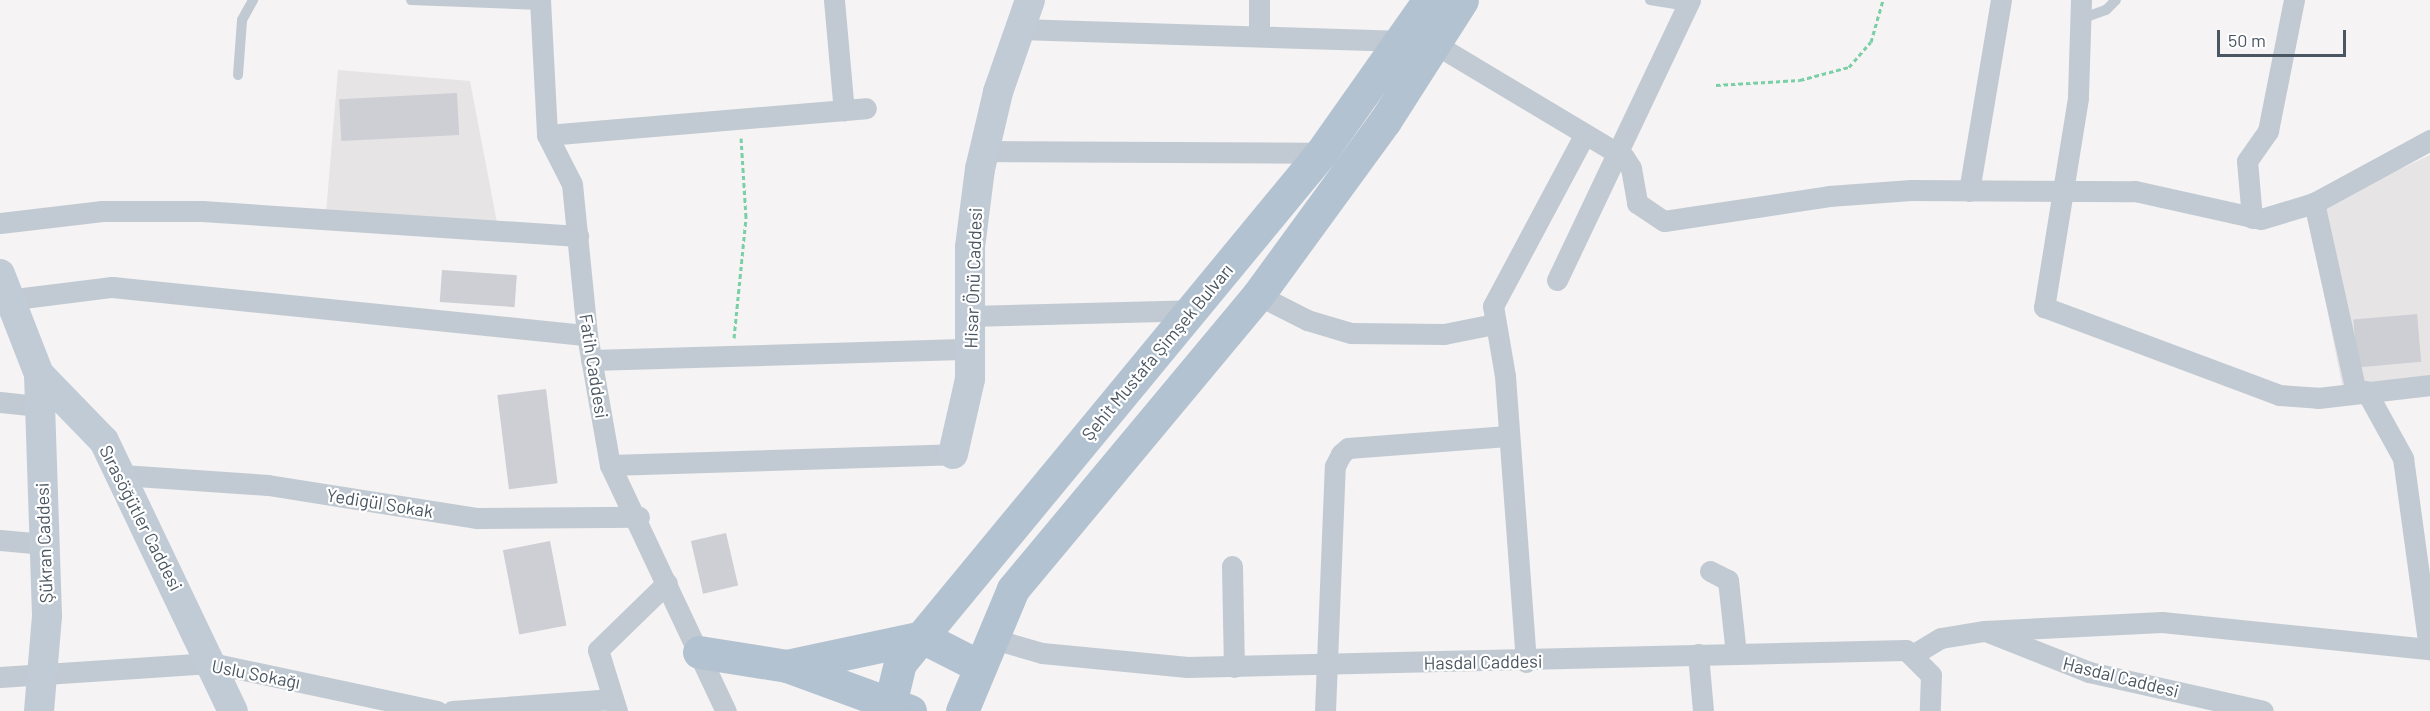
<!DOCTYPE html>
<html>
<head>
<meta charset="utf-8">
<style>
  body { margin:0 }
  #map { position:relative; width:2430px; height:711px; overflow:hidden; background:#f5f3f3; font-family:Barlow,sans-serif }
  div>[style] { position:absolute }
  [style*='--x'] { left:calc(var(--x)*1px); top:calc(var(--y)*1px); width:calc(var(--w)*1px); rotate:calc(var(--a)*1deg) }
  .education>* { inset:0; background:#e6e4e5 }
  .building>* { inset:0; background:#cdcfd5; transform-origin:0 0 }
  .path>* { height:3px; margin-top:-1.5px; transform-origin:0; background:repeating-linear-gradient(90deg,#7ad0a6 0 4.5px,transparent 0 7.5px) }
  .lane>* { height:10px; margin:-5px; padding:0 5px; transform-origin:5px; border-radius:5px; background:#c1cad2 }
  .street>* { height:21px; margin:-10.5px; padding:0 10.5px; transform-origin:10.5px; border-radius:10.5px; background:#c1cad2 }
  .secondary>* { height:30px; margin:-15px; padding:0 15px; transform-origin:15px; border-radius:15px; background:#c1cbd6 }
  .primary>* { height:33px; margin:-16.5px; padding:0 16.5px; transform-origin:16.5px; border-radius:16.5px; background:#b3c2d1 }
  span { translate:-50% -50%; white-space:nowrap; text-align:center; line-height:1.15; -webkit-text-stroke:4.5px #fff; paint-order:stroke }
  .street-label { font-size:18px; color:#4a5661 }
  .scale { position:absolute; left:2217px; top:30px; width:129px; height:27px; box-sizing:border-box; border:3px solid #4a5661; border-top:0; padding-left:8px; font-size:18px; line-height:21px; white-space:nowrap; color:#4a5661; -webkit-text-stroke:4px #fff; paint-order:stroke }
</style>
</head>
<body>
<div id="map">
  <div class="education">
    <div style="clip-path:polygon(338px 70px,470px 81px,498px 228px,326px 213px)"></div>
    <div style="clip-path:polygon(2430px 155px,2430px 377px,2342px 385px,2308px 213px)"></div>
  </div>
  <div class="building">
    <div style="left:457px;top:93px;width:42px;height:118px;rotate:87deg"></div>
    <div style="left:442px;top:270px;width:75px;height:32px;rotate:4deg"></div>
    <div style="left:2417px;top:314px;width:48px;height:64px;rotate:85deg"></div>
    <div style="left:546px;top:389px;width:95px;height:49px;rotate:83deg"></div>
    <div style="left:726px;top:533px;width:54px;height:36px;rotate:77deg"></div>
    <div style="left:550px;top:541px;width:86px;height:48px;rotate:79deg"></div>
  </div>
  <div class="path">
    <div style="--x:1716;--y:85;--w:84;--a:-3.4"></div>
    <div style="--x:1800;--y:80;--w:51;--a:-14.9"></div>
    <div style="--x:1849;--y:67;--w:33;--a:-49"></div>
    <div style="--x:1871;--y:42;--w:44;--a:-74.1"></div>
    <div style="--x:734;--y:338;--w:122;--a:-84.3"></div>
    <div style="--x:746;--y:217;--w:79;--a:-93.6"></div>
  </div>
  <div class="lane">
    <div style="--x:411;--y:0;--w:129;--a:2.2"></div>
    <div style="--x:1650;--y:0;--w:38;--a:9"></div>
    <div style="--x:2078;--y:20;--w:30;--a:-20"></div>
    <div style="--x:2106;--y:10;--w:14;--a:-45"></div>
    <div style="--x:238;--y:75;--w:55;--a:-85.8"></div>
    <div style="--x:242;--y:20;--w:23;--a:-61"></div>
  </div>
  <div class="street">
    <div style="--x:540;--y:0;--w:135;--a:87"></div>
    <div style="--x:547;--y:135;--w:55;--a:63"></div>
    <div style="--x:572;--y:184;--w:152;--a:84.3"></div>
    <div style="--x:587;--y:335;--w:132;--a:80"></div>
    <div style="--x:610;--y:465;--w:272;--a:64.8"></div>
    <div style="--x:834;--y:0;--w:111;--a:84.9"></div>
    <div style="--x:2081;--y:0;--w:98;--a:91.8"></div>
    <div style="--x:2078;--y:98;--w:212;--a:99.2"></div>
    <div style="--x:2044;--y:307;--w:251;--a:20.5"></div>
    <div style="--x:2279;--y:395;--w:39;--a:4"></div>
    <div style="--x:2318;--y:398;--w:113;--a:-6.6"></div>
    <div style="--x:1019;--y:29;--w:385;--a:1.8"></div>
    <div style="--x:1259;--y:36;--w:36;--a:-90"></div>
    <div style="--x:1435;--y:44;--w:220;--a:30.9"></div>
    <div style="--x:1624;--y:157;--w:13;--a:58"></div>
    <div style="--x:1631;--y:168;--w:36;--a:80"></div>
    <div style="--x:1637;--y:203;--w:32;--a:34"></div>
    <div style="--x:1664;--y:221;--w:167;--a:-8.6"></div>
    <div style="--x:1829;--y:196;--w:82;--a:-4.2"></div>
    <div style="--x:1911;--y:190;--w:224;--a:0.3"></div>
    <div style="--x:2135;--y:191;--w:129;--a:12.5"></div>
    <div style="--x:2261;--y:219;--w:55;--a:-16.8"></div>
    <div style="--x:547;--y:135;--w:320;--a:-4.8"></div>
    <div style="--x:984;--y:151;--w:337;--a:0.3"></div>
    <div style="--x:1969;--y:191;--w:194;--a:-80.5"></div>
    <div style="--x:2252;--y:218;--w:57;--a:-95"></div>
    <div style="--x:2247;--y:161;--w:37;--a:-55"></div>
    <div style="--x:2268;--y:131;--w:134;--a:-78.8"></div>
    <div style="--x:0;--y:223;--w:103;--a:-6.7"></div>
    <div style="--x:102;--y:211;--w:100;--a:0"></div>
    <div style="--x:202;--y:211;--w:377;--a:3.8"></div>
    <div style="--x:1557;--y:280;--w:310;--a:-64.6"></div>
    <div style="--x:1258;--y:295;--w:55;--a:27"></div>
    <div style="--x:1307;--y:320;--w:46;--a:16.5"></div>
    <div style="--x:1351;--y:333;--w:93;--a:0.6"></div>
    <div style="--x:1444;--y:334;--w:51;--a:-11.3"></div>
    <div style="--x:7;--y:300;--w:106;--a:-7.1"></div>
    <div style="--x:112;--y:287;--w:477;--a:5.8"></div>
    <div style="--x:969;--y:316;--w:223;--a:-1.5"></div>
    <div style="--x:591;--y:360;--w:379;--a:-1.7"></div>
    <div style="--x:2366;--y:391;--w:77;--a:61.1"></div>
    <div style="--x:2403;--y:458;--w:193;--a:82.2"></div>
    <div style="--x:2356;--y:392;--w:194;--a:-102.5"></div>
    <div style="--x:2314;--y:203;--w:132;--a:-28.5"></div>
    <div style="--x:0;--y:402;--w:39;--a:6"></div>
    <div style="--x:610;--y:465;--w:343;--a:-1.8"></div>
    <div style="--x:122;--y:475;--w:146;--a:3.9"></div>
    <div style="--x:268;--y:485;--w:212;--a:9"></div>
    <div style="--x:477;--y:518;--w:162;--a:-0.4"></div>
    <div style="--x:0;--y:540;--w:44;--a:5.2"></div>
    <div style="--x:1232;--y:566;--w:101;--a:88.9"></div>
    <div style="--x:1710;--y:571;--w:20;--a:27"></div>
    <div style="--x:1728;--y:580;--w:74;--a:83.8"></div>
    <div style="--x:1988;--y:632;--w:109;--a:21.6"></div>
    <div style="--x:2089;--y:672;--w:178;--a:12.6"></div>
    <div style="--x:990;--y:638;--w:54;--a:16.1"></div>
    <div style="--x:1042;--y:653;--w:146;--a:5.5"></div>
    <div style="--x:1187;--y:667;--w:719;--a:-1.35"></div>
    <div style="--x:1906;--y:650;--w:35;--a:45"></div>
    <div style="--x:1931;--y:675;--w:36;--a:92"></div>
    <div style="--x:1698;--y:654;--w:57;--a:85"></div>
    <div style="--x:1914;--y:654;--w:31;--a:-31"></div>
    <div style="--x:1941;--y:638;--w:44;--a:-9.2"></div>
    <div style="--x:1984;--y:631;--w:178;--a:-2.9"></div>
    <div style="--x:2162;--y:622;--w:269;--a:5.8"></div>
    <div style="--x:1526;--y:662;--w:287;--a:-94.2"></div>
    <div style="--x:1505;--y:376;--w:71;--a:-99.7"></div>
    <div style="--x:1493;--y:306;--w:195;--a:-61.9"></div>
    <div style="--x:0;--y:677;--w:211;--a:-3.8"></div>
    <div style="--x:211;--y:663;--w:231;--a:12"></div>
    <div style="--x:452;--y:711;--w:161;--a:-4.3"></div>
    <div style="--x:617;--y:711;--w:64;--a:-107.3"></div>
    <div style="--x:598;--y:650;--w:96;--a:-44.2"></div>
    <div style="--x:1325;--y:711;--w:245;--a:-87.7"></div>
    <div style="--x:1335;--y:466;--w:13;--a:-63"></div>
    <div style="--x:1341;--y:454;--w:9;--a:-41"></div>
    <div style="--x:1348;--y:448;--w:160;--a:-4.3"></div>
  </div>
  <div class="secondary">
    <div style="--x:0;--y:274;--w:107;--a:68.7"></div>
    <div style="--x:39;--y:374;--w:93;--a:45.9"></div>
    <div style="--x:104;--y:441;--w:299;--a:64.5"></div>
    <div style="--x:39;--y:374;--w:242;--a:88.1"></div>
    <div style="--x:47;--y:616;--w:95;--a:94.8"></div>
    <div style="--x:953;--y:454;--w:77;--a:-77.2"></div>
    <div style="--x:970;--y:379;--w:132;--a:-90"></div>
    <div style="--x:970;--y:247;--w:79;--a:-82.7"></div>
    <div style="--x:980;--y:169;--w:79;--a:-76.8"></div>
    <div style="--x:998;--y:92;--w:97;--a:-70.8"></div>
  </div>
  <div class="primary">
    <div style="--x:699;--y:652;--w:89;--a:9"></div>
    <div style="--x:787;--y:666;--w:131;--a:20.1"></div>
    <div style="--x:787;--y:666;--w:138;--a:-12.1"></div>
    <div style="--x:922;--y:637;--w:62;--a:27"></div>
    <div style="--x:890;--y:704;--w:42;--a:-76.3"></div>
    <div style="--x:900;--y:663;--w:661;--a:-50.46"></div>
    <div style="--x:1321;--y:153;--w:187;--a:-54.8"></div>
    <div style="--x:962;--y:711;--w:132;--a:-67.3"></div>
    <div style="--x:1013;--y:589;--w:383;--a:-50.2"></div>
    <div style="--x:1258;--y:295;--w:215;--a:-53.9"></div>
    <div style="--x:1385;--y:121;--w:143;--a:-57.5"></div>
  </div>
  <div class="street-label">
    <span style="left:973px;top:278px;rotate:-88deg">Hisar Önü Caddesi</span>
    <span style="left:1157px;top:352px;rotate:-50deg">Şehit Mustafa Şimşek Bulvarı</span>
    <span style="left:594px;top:366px;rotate:81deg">Fatih Caddesi</span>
    <span style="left:380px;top:503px;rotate:9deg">Yedigül Sokak</span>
    <span style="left:141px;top:518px;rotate:63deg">Sırasöğütler Caddesi</span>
    <span style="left:44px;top:543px;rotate:-92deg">Şükran Caddesi</span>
    <span style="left:1483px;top:662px;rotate:-1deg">Hasdal Caddesi</span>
    <span style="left:256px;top:674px;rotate:11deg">Uslu Sokağı</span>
    <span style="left:2121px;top:677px;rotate:14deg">Hasdal Caddesi</span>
  </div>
  <div class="scale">50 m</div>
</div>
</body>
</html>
